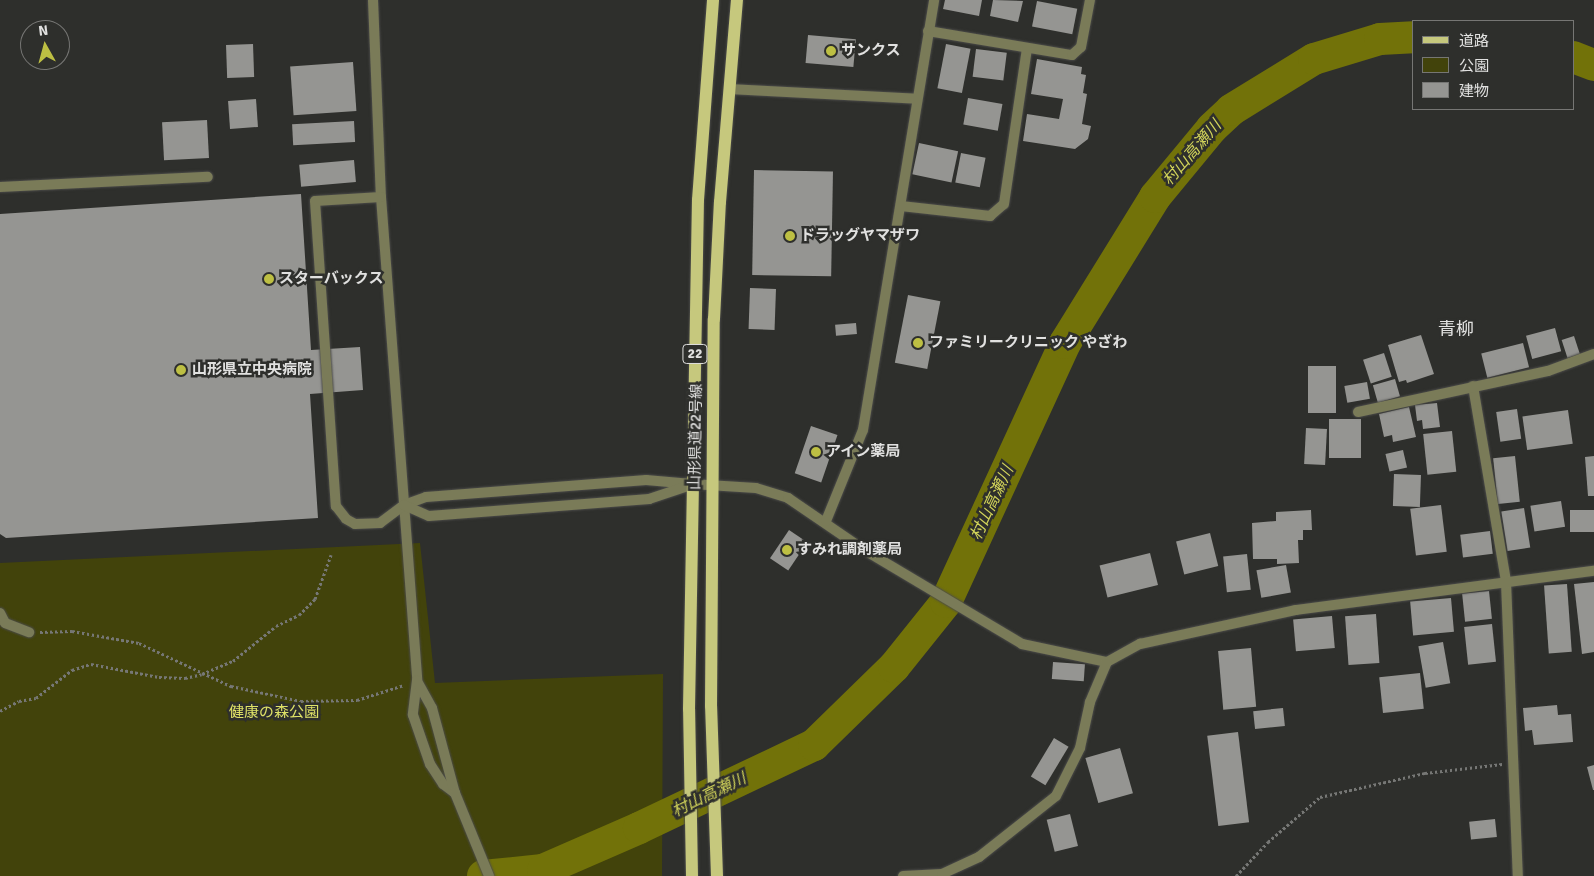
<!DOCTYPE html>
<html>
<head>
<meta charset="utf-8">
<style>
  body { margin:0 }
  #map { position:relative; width:1594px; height:876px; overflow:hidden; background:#2e2f2c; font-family:Signika,"Noto Sans JP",sans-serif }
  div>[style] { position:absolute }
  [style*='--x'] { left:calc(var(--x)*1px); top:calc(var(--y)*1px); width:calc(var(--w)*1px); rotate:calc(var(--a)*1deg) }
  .green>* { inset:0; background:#42430b }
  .river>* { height:32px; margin:-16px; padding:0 16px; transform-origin:16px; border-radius:16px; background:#727209 }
  .building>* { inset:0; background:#959592; transform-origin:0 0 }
  .path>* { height:3px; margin-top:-1.5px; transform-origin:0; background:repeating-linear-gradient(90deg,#767775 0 2.5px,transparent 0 5px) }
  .roads { filter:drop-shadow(0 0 1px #4b4b49) drop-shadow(0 0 1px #4b4b49) }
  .service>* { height:10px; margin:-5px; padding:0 5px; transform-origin:5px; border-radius:5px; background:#7a7b58 }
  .minor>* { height:10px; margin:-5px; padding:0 5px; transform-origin:5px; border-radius:5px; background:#7a7b58 }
  .primary>* { height:12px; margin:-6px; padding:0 6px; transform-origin:6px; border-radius:6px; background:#c6c87d }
  .dots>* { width:14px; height:14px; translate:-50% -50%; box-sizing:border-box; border:2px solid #2e2f2c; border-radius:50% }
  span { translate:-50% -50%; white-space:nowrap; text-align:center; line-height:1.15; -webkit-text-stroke:5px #2e2f2c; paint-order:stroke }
  .shield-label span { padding:1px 4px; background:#2e2f2c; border:1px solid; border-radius:4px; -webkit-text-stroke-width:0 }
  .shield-label { font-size:14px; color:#e1e1e0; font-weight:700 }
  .poi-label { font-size:15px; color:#e1e1e0; font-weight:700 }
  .left { translate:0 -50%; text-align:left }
  .street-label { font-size:15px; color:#e1e1e0 }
  .park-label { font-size:15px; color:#dee167 }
  .water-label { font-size:16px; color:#d2d45a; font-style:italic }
  .quarter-label { font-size:18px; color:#e1e1e0 }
  .legend { position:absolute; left:1412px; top:20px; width:162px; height:90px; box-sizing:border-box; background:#2e2f2c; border:1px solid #767674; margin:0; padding:6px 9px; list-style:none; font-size:15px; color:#e1e1e0 }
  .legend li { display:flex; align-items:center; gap:10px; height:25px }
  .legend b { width:25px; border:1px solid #767674 }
  .north { position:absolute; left:20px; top:20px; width:50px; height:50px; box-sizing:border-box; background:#2e2f2c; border:1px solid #767674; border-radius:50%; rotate:353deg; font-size:14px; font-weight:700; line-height:20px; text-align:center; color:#e1e1e0 }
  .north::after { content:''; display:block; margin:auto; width:18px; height:22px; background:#bdbf43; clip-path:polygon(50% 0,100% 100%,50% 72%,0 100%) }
</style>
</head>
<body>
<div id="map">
  <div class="green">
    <div style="clip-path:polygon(420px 543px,435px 683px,663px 674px,662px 876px,0 876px,0 563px)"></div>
  </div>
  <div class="river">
    <div style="--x:1573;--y:57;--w:22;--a:21"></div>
    <div style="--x:483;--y:876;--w:60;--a:-5.7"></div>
    <div style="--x:543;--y:870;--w:105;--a:-23.6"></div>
    <div style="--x:639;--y:828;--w:194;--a:-25.4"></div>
    <div style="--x:814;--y:745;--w:112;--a:-44.3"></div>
    <div style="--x:894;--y:667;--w:83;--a:-51.3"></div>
    <div style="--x:946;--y:602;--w:285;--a:-65.3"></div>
    <div style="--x:1065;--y:343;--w:172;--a:-58.3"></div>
    <div style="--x:1155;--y:197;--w:89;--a:-50.4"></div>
    <div style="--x:1212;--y:128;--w:26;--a:-43"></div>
    <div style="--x:1231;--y:110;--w:97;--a:-31.6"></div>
    <div style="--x:1314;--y:59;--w:69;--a:-16.9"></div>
    <div style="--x:1380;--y:39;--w:33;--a:-3"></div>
  </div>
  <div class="building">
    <div style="clip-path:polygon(945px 0,982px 0,979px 16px,943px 9px)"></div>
    <div style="clip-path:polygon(993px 0,1023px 1px,1018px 22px,990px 16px)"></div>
    <div style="left:1037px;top:1px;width:41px;height:26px;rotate:11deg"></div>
    <div style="left:808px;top:35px;width:48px;height:28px;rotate:5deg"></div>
    <div style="left:253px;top:44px;width:33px;height:27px;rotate:88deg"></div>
    <div style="left:946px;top:44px;width:25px;height:45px;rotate:11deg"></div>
    <div style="left:976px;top:49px;width:31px;height:28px;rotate:7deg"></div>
    <div style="clip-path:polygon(1037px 59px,1082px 67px,1081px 74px,1086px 75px,1083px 93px,1087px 94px,1082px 124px,1091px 126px,1088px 139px,1075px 149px,1023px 141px,1027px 114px,1059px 119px,1063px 99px,1031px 94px)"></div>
    <div style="left:353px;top:62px;width:49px;height:63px;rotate:86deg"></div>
    <div style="left:968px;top:98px;width:35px;height:27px;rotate:10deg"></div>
    <div style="left:256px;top:99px;width:28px;height:28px;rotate:86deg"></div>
    <div style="left:207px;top:120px;width:38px;height:45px;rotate:87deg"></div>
    <div style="left:354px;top:121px;width:21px;height:62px;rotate:87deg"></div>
    <div style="left:919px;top:143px;width:40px;height:32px;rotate:12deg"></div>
    <div style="left:961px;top:153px;width:25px;height:30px;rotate:11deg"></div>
    <div style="left:354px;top:160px;width:22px;height:55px;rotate:85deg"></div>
    <div style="left:754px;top:170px;width:79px;height:105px;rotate:1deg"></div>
    <div style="clip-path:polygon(301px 194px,311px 350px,360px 347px,363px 390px,310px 394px,318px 518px,6px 538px,0 534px,0 214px)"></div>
    <div style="left:750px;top:288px;width:26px;height:41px;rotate:2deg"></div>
    <div style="left:908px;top:295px;width:33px;height:69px;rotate:11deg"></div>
    <div style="left:856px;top:323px;width:11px;height:21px;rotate:85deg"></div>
    <div style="left:1555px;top:328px;width:24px;height:30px;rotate:75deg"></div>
    <div style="clip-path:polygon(1421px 335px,1434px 374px,1407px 383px,1406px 380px,1399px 382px,1388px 345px)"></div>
    <div style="left:1574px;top:336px;width:19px;height:13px;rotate:72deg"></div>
    <div style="left:1523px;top:343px;width:25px;height:43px;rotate:76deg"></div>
    <div style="left:1384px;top:353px;width:25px;height:22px;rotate:72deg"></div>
    <div style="left:1308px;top:366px;width:28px;height:47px"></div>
    <div style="left:1395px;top:379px;width:18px;height:23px;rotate:74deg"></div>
    <div style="left:1367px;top:382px;width:17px;height:23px;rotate:80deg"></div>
    <div style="clip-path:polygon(1437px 403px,1440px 427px,1423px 429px,1422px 420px,1417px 421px,1415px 405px)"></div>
    <div style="clip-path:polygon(1409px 407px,1416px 437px,1393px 442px,1392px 435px,1384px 437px,1379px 414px)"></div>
    <div style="left:1517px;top:409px;width:30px;height:21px;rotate:82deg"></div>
    <div style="left:1568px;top:410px;width:34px;height:46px;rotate:82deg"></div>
    <div style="left:1329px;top:419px;width:32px;height:39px"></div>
    <div style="left:811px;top:426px;width:28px;height:50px;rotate:19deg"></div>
    <div style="left:1306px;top:428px;width:21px;height:36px;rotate:3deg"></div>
    <div style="left:1452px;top:431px;width:41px;height:29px;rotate:84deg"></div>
    <div style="left:1403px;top:450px;width:18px;height:18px;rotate:77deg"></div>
    <div style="left:1515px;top:456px;width:46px;height:22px;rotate:84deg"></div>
    <div style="clip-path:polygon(1594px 456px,1594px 496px,1588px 496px,1585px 457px)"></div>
    <div style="left:1394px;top:474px;width:27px;height:32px;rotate:2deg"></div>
    <div style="left:1561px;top:501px;width:26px;height:31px;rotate:81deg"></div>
    <div style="left:1441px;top:505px;width:47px;height:31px;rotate:83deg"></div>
    <div style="left:1524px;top:508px;width:40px;height:23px;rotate:81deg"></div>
    <div style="clip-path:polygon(1311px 510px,1312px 530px,1303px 530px,1303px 540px,1298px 540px,1299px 563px,1277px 564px,1277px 559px,1253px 559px,1252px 523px,1276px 521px,1276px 512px)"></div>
    <div style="left:1594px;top:510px;width:22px;height:24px;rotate:90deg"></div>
    <div style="left:789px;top:530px;width:22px;height:34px;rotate:34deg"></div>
    <div style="left:1490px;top:531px;width:23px;height:30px;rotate:83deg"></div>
    <div style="left:1210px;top:533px;width:34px;height:35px;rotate:76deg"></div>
    <div style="left:1150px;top:553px;width:33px;height:52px;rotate:76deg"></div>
    <div style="left:1247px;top:554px;width:36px;height:24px;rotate:84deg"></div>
    <div style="left:1286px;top:565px;width:28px;height:30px;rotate:80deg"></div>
    <div style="clip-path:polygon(1594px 582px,1594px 652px,1582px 654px,1574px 584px)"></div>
    <div style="left:1567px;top:584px;width:68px;height:23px;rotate:86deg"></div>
    <div style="left:1489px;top:591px;width:28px;height:27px;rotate:84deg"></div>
    <div style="left:1451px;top:598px;width:34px;height:41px;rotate:85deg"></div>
    <div style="left:1376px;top:614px;width:49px;height:31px;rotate:86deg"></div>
    <div style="left:1332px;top:616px;width:32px;height:39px;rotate:85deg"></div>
    <div style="left:1492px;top:624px;width:38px;height:28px;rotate:84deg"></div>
    <div style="left:1443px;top:642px;width:42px;height:25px;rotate:80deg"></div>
    <div style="left:1251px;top:648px;width:59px;height:33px;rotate:85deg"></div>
    <div style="left:1053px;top:662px;width:32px;height:17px;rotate:4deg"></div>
    <div style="left:1420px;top:673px;width:36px;height:41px;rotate:84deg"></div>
    <div style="clip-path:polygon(1557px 705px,1558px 715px,1571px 714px,1573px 742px,1534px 745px,1532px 730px,1525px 731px,1523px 708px)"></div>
    <div style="left:1283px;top:708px;width:18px;height:30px;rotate:84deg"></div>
    <div style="left:1238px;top:732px;width:91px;height:31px;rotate:83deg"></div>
    <div style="left:1054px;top:738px;width:17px;height:45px;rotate:31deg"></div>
    <div style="left:1120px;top:748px;width:47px;height:36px;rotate:74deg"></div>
    <div style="clip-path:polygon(1594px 765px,1594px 790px,1593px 790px,1587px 767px)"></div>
    <div style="left:1070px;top:814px;width:33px;height:24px;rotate:76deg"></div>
    <div style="left:1495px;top:819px;width:18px;height:26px;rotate:84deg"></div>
  </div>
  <div class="path">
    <div style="--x:40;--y:632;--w:32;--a:-2"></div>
    <div style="--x:72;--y:631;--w:68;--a:10.2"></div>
    <div style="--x:139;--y:643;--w:102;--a:25.1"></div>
    <div style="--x:231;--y:686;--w:72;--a:12.1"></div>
    <div style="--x:301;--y:701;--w:56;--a:-1"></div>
    <div style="--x:357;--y:700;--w:49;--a:-17.7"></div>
    <div style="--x:0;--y:711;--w:21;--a:-28"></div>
    <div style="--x:19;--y:701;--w:17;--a:-10"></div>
    <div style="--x:36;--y:698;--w:46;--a:-37.9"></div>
    <div style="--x:72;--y:670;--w:20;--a:-18"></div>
    <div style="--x:91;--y:664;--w:69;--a:10.8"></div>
    <div style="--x:159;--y:677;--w:26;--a:2"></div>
    <div style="--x:185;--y:678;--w:17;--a:-13"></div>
    <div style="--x:202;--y:674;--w:34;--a:-23"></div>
    <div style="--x:233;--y:661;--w:55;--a:-39.1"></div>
    <div style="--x:276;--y:626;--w:25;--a:-26"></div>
    <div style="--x:299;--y:615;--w:23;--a:-45"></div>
    <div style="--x:315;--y:599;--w:47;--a:-70"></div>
    <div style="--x:1236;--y:876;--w:47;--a:-46.7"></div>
    <div style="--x:1268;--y:842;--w:69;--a:-40.9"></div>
    <div style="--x:1320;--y:797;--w:108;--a:-12.9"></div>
    <div style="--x:1425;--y:773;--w:78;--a:-6.7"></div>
  </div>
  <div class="roads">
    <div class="service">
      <div style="--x:373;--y:0;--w:197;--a:87.7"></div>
      <div style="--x:381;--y:197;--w:484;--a:85.7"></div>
      <div style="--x:417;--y:680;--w:35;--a:97"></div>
      <div style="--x:413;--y:715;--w:52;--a:70.9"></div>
      <div style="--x:430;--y:764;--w:24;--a:57"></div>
      <div style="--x:443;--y:784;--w:15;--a:37"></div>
      <div style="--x:928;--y:31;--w:146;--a:9.5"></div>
      <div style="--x:1072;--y:55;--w:12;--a:-42"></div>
      <div style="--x:1081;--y:47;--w:48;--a:-79.2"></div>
      <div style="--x:729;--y:89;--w:188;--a:3"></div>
      <div style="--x:0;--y:187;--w:208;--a:-2.8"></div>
      <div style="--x:381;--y:197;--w:66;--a:176.5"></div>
      <div style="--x:315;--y:201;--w:306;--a:86.1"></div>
      <div style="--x:336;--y:506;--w:16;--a:52"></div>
      <div style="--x:346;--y:519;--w:10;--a:29"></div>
      <div style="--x:355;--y:524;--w:25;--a:-2"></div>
      <div style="--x:380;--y:523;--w:30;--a:-37"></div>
      <div style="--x:404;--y:505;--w:23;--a:-20"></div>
      <div style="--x:426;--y:497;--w:221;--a:-4.4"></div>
      <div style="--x:646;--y:480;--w:46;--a:5"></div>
      <div style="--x:901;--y:206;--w:90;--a:6.4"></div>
      <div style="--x:990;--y:216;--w:18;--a:-41"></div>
      <div style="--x:1004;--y:204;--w:157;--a:-81.6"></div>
      <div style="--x:1473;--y:386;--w:199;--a:80.4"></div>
      <div style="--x:1506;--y:582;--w:294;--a:87.7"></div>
      <div style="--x:1358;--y:412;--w:194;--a:-12.2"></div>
      <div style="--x:1548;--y:371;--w:49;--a:-20.3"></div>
      <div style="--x:404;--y:505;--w:27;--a:24"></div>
      <div style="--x:429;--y:516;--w:221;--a:-4.4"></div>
      <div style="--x:649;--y:499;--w:41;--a:-18.4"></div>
      <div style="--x:0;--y:613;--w:11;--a:63"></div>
      <div style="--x:5;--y:623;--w:26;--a:21"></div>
      <div style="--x:1022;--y:644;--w:87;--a:12"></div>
      <div style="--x:1107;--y:662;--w:38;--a:-29"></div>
      <div style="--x:1140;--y:644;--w:160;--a:-12.3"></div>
      <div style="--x:1296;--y:610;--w:301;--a:-7.5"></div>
      <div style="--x:417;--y:681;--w:31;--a:61"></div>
      <div style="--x:432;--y:708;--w:88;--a:74.9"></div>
      <div style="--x:455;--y:793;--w:90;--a:67.7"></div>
      <div style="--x:903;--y:876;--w:39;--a:-3"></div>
      <div style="--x:942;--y:874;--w:41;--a:-24.7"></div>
      <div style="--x:979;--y:857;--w:98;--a:-38.4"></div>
      <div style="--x:1056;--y:796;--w:54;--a:-63.4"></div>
      <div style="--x:1080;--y:748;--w:47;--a:-77.7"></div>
      <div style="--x:1090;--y:702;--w:43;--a:-67"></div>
    </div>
    <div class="minor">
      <div style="--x:692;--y:484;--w:64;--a:3.6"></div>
      <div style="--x:756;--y:488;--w:34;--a:17"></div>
      <div style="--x:788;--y:498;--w:88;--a:34.4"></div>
      <div style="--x:861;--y:548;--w:187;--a:30.8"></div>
      <div style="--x:826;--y:521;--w:98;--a:-67.9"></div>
      <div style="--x:863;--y:430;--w:436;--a:-80.6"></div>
    </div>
    <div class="primary">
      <div style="--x:692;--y:876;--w:167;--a:-91"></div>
      <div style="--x:689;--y:709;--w:509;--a:-88.99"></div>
      <div style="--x:698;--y:200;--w:201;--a:-85.7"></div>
      <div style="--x:717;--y:876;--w:170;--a:-92"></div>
      <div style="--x:711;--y:706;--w:387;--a:-89.6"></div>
      <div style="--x:714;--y:319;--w:117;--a:-87.1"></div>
      <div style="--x:720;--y:202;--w:203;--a:-85.2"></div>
    </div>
  </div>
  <div class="dots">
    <div style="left:831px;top:51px;background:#bdbf43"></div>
    <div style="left:790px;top:236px;background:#bdbf43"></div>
    <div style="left:269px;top:279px;background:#bdbf43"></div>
    <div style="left:918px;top:343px;background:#bdbf43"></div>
    <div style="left:181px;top:370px;background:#bdbf43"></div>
    <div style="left:816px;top:452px;background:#bdbf43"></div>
    <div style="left:787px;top:550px;background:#bdbf43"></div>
  </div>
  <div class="shield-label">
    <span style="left:695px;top:354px">22</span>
  </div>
  <div class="poi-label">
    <span class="left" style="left:841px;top:51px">サンクス</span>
    <span class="left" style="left:800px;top:236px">ドラッグヤマザワ</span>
    <span class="left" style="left:279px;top:279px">スターバックス</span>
    <span class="left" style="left:929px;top:343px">ファミリークリニック やざわ</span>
    <span class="left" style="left:192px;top:370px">山形県立中央病院</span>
    <span class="left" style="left:826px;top:452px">アイン薬局</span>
    <span class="left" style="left:797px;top:550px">すみれ調剤薬局</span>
  </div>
  <div class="street-label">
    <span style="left:696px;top:437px;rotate:-89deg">山形県道22号線</span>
  </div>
  <div class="park-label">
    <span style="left:274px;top:713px">健康の森公園</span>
  </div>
  <div class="water-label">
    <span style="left:1192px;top:153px;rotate:-49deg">村山高瀬川</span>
    <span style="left:992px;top:503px;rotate:-65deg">村山高瀬川</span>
    <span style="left:709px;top:795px;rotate:-26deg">村山高瀬川</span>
  </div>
  <div class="quarter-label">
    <span style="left:1456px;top:329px">青柳</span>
  </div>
  <ul class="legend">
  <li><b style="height:6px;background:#c6c87d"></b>道路</li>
  <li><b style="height:14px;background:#42430b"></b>公園</li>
  <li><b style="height:14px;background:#959592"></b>建物</li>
  </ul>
  <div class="north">N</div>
</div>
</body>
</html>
